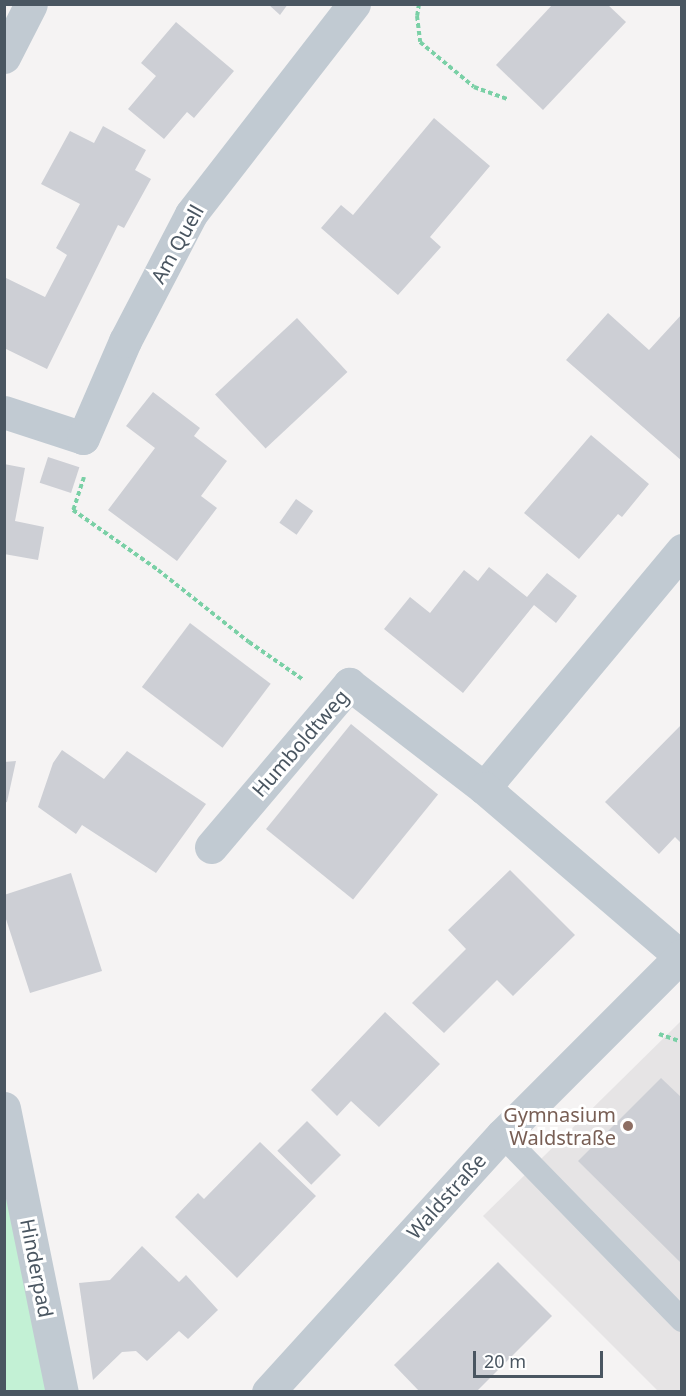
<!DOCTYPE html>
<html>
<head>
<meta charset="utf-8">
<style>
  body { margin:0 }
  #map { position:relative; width:686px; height:1396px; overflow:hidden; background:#f5f3f3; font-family:"Noto Sans",sans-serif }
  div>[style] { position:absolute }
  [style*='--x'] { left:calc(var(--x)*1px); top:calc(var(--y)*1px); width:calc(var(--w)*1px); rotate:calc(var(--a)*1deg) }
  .education>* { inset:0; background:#e6e4e5 }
  .green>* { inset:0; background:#c3f1d5 }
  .building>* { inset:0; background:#cdcfd5; transform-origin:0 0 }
  .path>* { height:4px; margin-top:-2px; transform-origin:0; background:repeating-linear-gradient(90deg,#7ad0a6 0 4.5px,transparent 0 7.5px) }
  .lane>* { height:24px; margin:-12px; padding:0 12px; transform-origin:12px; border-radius:12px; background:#c1cad2 }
  .street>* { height:33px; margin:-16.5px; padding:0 16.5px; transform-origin:16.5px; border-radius:16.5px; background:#c1cad2 }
  .dots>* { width:16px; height:16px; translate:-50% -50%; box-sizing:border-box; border:3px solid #fff; border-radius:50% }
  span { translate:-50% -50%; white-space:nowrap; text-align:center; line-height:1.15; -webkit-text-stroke:6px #fff; paint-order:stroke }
  .street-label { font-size:20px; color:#4a5661 }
  .education-label { font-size:20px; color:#785e54 }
  .right { translate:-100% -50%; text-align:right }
  .frame { position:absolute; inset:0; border:6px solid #4a5661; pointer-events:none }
  .scale { position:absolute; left:473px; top:1351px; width:130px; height:27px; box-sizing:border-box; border:3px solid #4a5661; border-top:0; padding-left:8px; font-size:18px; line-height:21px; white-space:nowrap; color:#4a5661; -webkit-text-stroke:4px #fff; paint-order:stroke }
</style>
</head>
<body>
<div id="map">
  <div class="education">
    <div style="clip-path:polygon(681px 1021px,681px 1391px,658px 1391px,483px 1216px)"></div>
  </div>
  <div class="green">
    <div style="clip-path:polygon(4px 1179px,49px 1391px,5px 1391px)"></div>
  </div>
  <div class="building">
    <div style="clip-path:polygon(268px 4px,288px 4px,280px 15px)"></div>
    <div style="clip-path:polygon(553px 4px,607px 4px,626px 22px,543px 110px,496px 65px)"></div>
    <div style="clip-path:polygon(176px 22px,234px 71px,194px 118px,187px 112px,164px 139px,128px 109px,156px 76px,141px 63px)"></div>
    <div style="clip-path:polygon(434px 118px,490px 166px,430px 237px,441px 247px,398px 295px,321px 228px,341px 205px,353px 215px)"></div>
    <div style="clip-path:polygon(103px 126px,146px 150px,135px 170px,151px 179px,124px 228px,118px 225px,47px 369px,4px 348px,4px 277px,45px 297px,67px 255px,56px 248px,80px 204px,41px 184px,70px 131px,94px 143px)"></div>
    <div style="clip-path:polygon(608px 313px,649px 350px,682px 314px,682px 461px,566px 360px)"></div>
    <div style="left:297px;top:318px;width:74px;height:112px;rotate:47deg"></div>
    <div style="clip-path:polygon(153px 392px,200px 428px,194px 436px,227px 461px,201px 496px,217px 508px,177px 561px,108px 510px,155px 448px,126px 426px)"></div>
    <div style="clip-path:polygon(591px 435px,649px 484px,622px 517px,618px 514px,579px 559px,524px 513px)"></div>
    <div style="left:48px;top:457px;width:33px;height:27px;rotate:18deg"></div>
    <div style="clip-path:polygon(4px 464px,25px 468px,15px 521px,44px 527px,38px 560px,4px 554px)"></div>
    <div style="left:296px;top:499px;width:21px;height:29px;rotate:35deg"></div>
    <div style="clip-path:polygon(489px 567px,527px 597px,547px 573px,577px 596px,556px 623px,534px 605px,463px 693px,384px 629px,410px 597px,430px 613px,464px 570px,478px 581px)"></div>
    <div style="left:190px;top:623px;width:101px;height:80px;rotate:37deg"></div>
    <div style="left:351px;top:724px;width:112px;height:135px;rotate:39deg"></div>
    <div style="clip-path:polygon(682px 724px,682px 841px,680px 842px,675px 837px,659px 854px,605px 802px)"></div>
    <div style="clip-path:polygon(62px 750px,104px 779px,127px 751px,206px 804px,156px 873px,82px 825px,76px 834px,38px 807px,53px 763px)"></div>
    <div style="clip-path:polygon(16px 761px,7px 802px,4px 803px,4px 762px)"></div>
    <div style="clip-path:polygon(510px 870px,575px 935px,513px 996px,497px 980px,444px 1033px,412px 1003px,466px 949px,448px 930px)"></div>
    <div style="clip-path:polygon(71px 873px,102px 971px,30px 993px,4px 913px,4px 895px)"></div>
    <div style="clip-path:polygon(385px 1012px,440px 1064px,379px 1127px,351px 1101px,337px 1116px,311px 1090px)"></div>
    <div style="clip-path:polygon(661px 1078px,682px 1098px,682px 1264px,578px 1161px)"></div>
    <div style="left:307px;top:1121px;width:48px;height:42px;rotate:45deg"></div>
    <div style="clip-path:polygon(260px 1142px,316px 1196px,237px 1278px,175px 1217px,198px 1193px,204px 1199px)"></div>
    <div style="clip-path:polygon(142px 1246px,179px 1282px,186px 1275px,218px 1310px,188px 1339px,179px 1331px,147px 1361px,136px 1351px,122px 1352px,93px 1380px,79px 1283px,110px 1280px)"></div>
    <div style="clip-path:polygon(498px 1262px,552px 1316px,476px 1392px,420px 1392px,394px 1365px)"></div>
  </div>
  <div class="path">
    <div style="--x:419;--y:4;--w:12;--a:99"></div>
    <div style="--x:417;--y:16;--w:26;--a:83"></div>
    <div style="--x:420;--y:42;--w:70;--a:39.8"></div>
    <div style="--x:474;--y:87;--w:35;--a:20"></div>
    <div style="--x:84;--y:477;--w:35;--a:108"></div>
    <div style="--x:73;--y:510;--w:104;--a:35.2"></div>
    <div style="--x:158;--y:570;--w:116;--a:38.4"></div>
    <div style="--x:249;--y:642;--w:65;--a:34.9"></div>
    <div style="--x:659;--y:1034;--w:24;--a:19"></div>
  </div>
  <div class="lane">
    <div style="--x:502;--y:1135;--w:258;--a:45.8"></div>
  </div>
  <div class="street">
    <div style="--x:4;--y:57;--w:59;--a:-63"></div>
    <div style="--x:4;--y:412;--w:83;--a:18.2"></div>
    <div style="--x:83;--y:438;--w:106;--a:-66.6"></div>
    <div style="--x:125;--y:341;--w:143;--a:-62.5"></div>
    <div style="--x:191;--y:214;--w:266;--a:-52.2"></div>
    <div style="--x:484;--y:788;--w:310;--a:-50.2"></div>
    <div style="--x:211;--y:847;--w:214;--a:-49.7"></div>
    <div style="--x:349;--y:684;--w:170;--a:37.6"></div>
    <div style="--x:484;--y:788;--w:258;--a:40.6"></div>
    <div style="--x:4;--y:1108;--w:290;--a:78.5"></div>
    <div style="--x:268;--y:1392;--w:348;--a:-47.7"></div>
    <div style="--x:502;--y:1135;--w:255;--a:-45"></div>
  </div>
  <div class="dots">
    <div style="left:628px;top:1126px;background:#8d6e63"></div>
  </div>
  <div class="street-label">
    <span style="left:177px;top:244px;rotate:-61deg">Am Quell</span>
    <span style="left:300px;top:743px;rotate:-49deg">Humboldtweg</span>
    <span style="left:446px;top:1196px;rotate:-48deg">Waldstraße</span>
    <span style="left:37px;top:1268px;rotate:79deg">Hinderpad</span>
  </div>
  <div class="education-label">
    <span class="right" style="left:616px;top:1126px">Gymnasium<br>Waldstraße</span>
  </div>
  <div class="frame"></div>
  <div class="scale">20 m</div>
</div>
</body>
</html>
